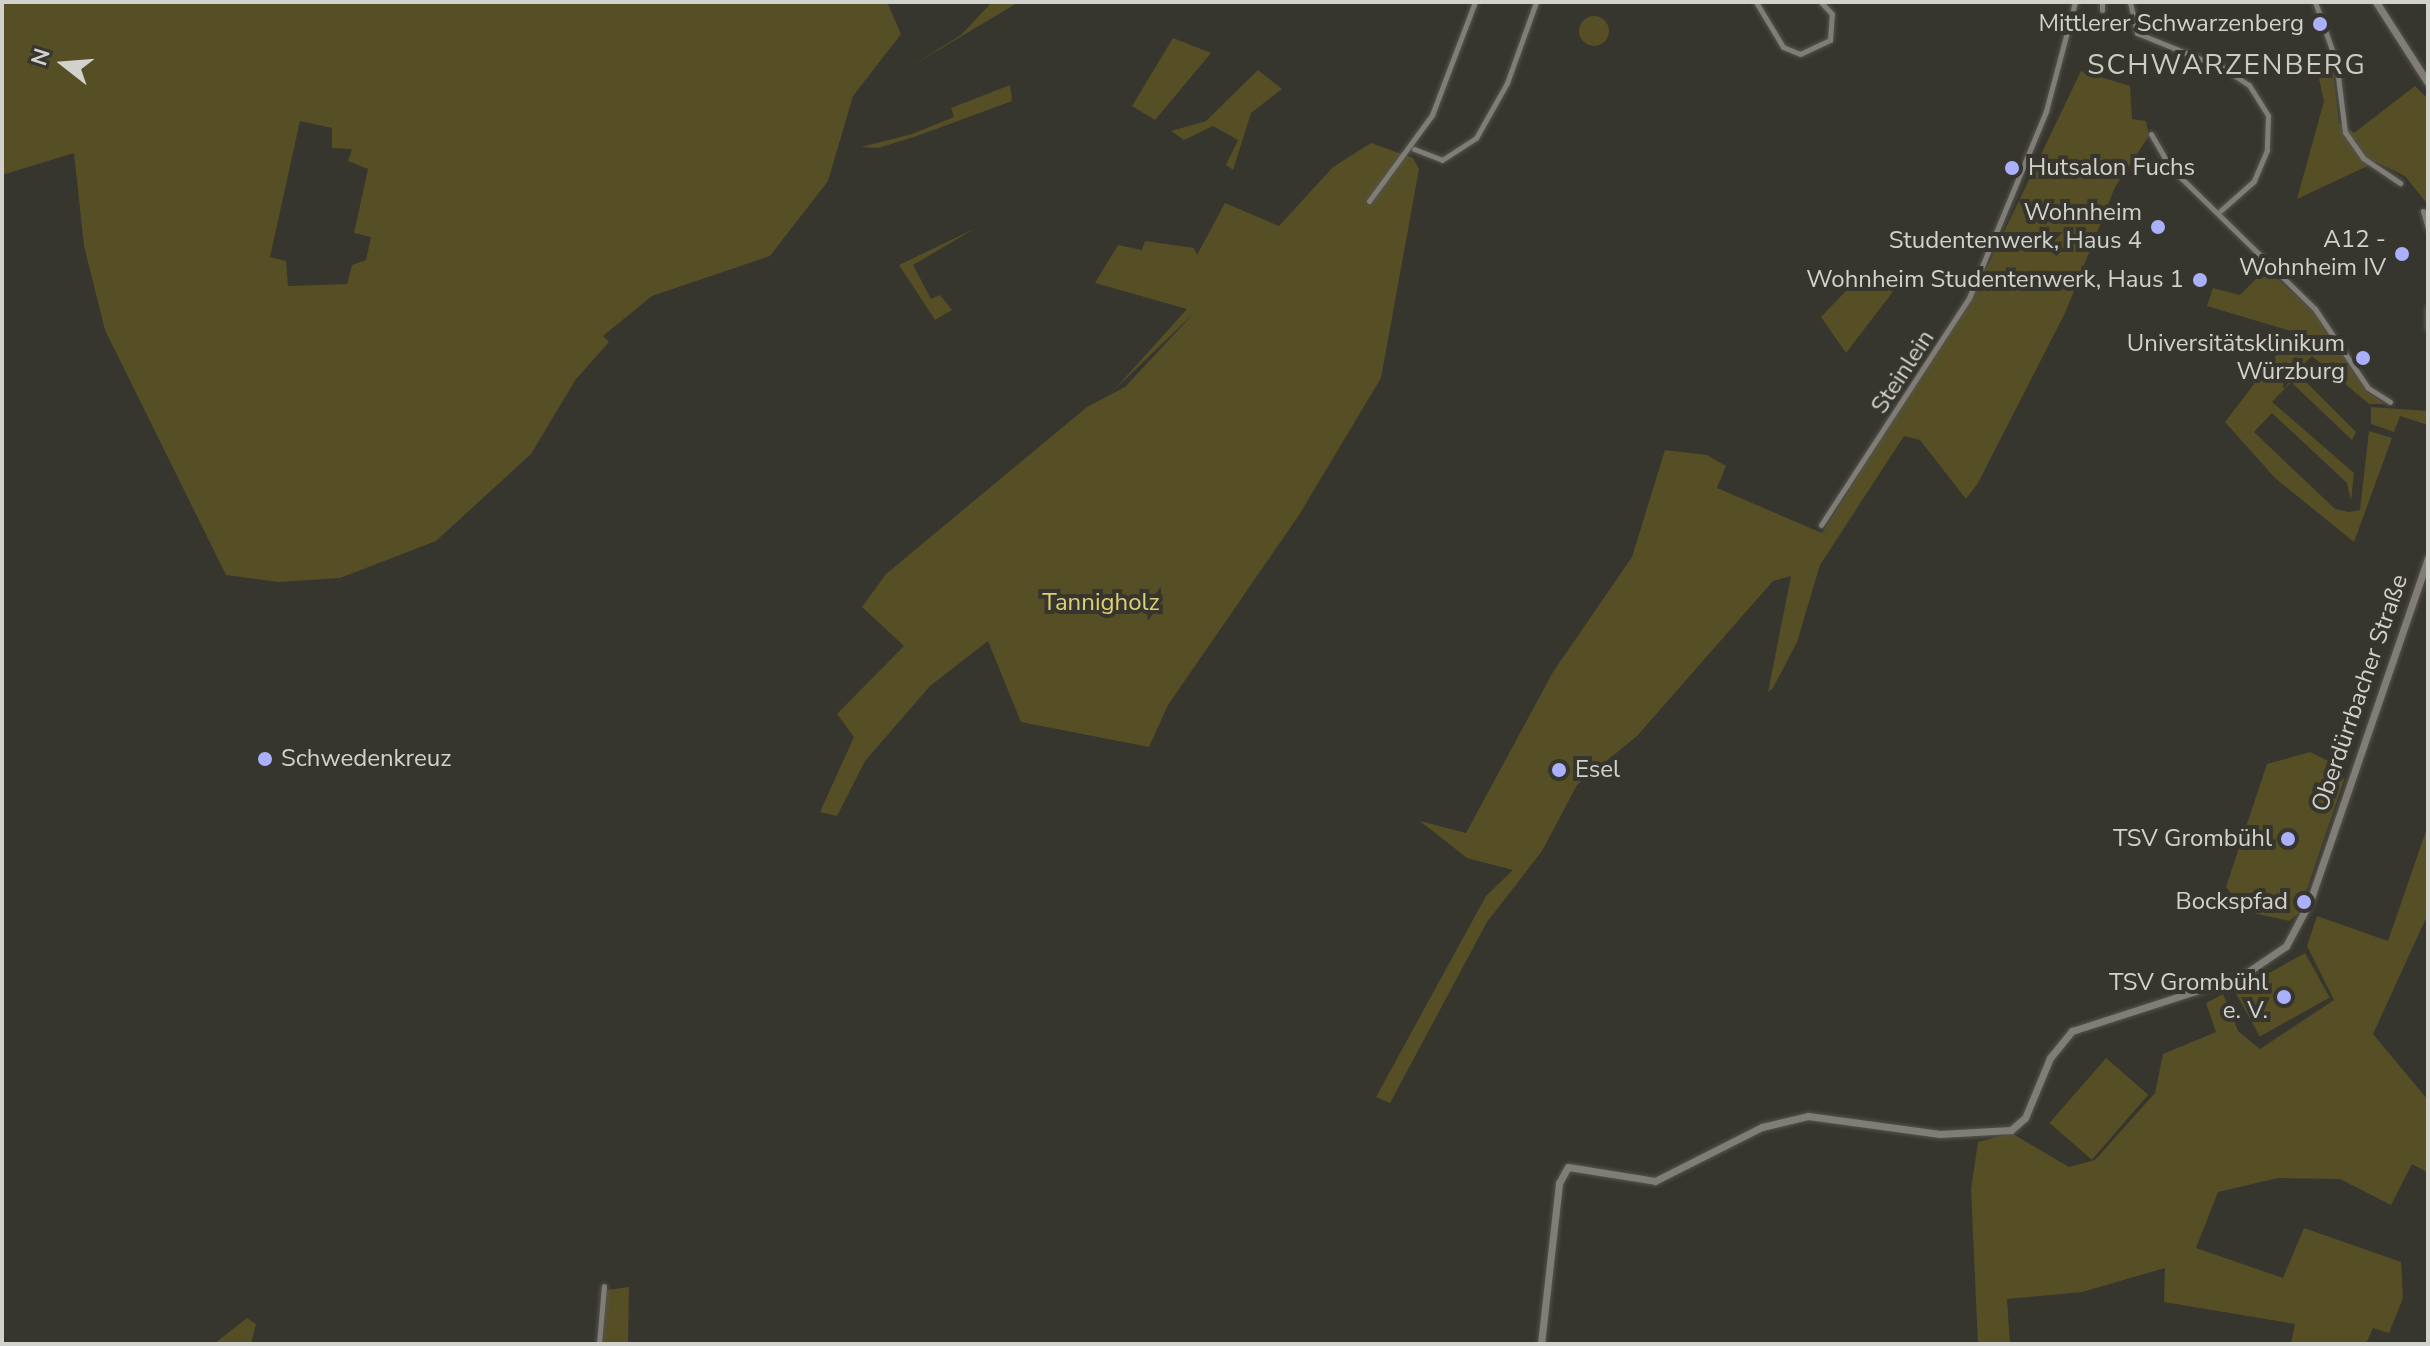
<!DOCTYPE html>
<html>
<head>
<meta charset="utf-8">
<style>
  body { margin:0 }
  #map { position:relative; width:2430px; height:1346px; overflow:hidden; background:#36352e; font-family:"Nunito Sans",sans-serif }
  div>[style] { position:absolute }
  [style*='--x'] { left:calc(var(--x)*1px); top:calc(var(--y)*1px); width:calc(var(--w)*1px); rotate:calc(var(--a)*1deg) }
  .green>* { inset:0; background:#564f25; transform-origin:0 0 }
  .round { border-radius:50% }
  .roads { filter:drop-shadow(0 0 2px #54534d) drop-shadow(0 0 2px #54534d) }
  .street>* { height:5px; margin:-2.5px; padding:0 2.5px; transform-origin:2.5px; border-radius:2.5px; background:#7f7d75 }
  .secondary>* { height:7px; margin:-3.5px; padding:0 3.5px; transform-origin:3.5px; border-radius:3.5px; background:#7f7d75 }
  .dots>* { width:22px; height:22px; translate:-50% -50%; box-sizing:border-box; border:4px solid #36352e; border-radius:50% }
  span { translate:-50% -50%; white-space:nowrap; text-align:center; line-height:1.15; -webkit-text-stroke:8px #36352e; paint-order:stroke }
  .poi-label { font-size:24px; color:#d2d2cd }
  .right { translate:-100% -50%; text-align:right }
  .left { translate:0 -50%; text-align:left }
  .street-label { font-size:24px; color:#d2d2cd }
  .park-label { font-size:24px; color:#ded074 }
  .quarter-label { font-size:28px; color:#cccbc1; letter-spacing:2px }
  .frame { position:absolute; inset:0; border:4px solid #d2d2cd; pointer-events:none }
  .north { position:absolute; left:24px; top:24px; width:80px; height:80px; -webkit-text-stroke:6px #36352e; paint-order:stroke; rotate:287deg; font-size:22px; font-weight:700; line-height:32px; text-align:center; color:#d2d2cd }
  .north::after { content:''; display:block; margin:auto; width:28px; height:36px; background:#d2d2cd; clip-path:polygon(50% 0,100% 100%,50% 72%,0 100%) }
</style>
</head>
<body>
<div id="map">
  <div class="green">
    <div style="clip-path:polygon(evenodd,2px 2px,887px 2px,901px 34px,853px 96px,828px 181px,770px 256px,652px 296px,603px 336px,609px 342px,576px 379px,531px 454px,436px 541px,340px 578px,279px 582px,226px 575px,105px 330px,84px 246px,74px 153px,2px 175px,2px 2px,300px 121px,332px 128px,332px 148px,352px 149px,348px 161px,368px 169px,354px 233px,371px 237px,366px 260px,352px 265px,347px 284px,288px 286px,286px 261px,270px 257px,300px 121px)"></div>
    <div style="clip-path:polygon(992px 2px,1019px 2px,905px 70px,961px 35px)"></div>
    <div class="round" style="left:1579px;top:16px;width:30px;height:30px"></div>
    <div style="clip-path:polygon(1173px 38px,1211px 53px,1155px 120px,1132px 106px)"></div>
    <div style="clip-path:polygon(2316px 66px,2333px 72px,2339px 123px,2354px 133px,2415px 86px,2428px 99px,2428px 205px,2405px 176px,2376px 162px,2297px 199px,2324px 101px)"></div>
    <div style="clip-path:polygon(1258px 70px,1282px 89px,1251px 113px,1233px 170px,1226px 165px,1238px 140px,1213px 126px,1184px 140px,1171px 131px,1206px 121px)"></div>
    <div style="clip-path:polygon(2081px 71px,2130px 86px,2132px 119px,2146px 121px,2149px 136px,2115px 187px,2066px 311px,1978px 483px,1966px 499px,1920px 440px,1904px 436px,1820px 565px,1797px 642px,1773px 688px,1768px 692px,1791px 576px,1773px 581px,1637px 736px,1577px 785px,1542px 851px,1487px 922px,1390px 1103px,1376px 1097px,1486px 896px,1513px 870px,1467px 858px,1420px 821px,1466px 833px,1553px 672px,1632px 557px,1665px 450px,1707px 455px,1726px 466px,1717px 488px,1822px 533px,1979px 284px)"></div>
    <div style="clip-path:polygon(1010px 85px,1012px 101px,917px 136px,878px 148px,861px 147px,912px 134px,954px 117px,951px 108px)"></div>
    <div style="clip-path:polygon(1371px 143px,1413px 158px,1419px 169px,1381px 378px,1299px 515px,1168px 705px,1149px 747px,1021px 722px,988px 641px,930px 686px,865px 761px,837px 816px,820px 812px,854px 737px,837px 714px,904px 646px,862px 607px,886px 574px,1087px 407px,1125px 387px,1194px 313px,1114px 390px,1187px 309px,1095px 283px,1118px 245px,1142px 250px,1145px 241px,1194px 248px,1197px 255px,1225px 203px,1279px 226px,1333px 167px)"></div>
    <div style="clip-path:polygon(976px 228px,913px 265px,931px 299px,940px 295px,952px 310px,935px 320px,899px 265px)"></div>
    <div style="clip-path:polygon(2266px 269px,2312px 310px,2367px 392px,2386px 404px,2369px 404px,2312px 356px,2296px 372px,2356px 432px,2352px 440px,2291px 382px,2272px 402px,2354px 473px,2351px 501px,2347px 483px,2272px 413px,2254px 432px,2335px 509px,2349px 512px,2360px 510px,2369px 431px,2392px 438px,2354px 542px,2275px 478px,2225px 422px,2294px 332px,2207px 306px,2213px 288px,2240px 295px)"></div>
    <div style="clip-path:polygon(1864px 272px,1895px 289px,1846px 353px,1821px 317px)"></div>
    <div style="clip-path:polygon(2371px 407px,2428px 411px,2428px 425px,2400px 416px,2394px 432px,2371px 424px)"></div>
    <div style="clip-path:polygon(2310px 752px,2338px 766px,2344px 780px,2299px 913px,2289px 921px,2244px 911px,2226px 887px,2267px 764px)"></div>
    <div style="clip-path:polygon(2428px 825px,2428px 914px,2373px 1034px,2428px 1100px,2428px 1173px,2412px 1164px,2391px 1205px,2340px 1179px,2278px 1178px,2218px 1192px,2196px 1248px,2283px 1278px,2304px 1228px,2401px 1262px,2403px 1298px,2389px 1333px,2373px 1328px,2366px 1344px,2291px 1344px,2295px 1324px,2164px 1302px,2165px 1268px,2082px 1292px,2007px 1299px,2010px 1344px,1978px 1344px,1971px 1189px,1978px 1142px,2011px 1133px,2069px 1167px,2095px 1160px,2155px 1093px,2163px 1054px,2216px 1032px,2206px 1003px,2223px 994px,2238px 1031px,2260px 1049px,2334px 1000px,2307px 946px,2317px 916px,2388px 941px)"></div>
    <div style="left:2305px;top:953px;width:51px;height:80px;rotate:61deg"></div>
    <div style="left:2106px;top:1058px;width:56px;height:86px;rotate:41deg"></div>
    <div style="clip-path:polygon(629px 1287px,628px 1344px,602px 1344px,607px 1290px)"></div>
    <div style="clip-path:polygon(247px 1318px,256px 1324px,251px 1344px,214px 1344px)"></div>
  </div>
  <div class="roads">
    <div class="street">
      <div style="--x:1756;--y:2;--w:52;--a:59"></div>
      <div style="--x:1783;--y:47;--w:18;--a:22"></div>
      <div style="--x:1800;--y:54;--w:33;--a:-25"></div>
      <div style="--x:1830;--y:40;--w:26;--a:-86"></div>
      <div style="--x:1832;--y:14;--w:16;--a:-133"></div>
      <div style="--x:2102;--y:2;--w:8;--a:90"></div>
      <div style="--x:2130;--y:2;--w:32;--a:77"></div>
      <div style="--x:2137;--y:33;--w:95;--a:22.2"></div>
      <div style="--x:2225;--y:69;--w:29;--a:34"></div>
      <div style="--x:2249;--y:85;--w:36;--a:58"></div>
      <div style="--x:2268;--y:116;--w:34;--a:92"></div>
      <div style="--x:2267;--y:150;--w:34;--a:113"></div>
      <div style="--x:2254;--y:181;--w:45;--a:138.6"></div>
      <div style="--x:2315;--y:2;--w:63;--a:70.4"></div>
      <div style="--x:2336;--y:61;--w:72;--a:82.8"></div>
      <div style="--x:2345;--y:132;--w:32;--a:55"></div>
      <div style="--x:2363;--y:158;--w:45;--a:34"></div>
      <div style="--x:2151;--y:134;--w:39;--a:60"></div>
      <div style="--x:2171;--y:168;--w:202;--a:44.4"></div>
      <div style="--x:2315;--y:309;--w:95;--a:56.1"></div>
      <div style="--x:2368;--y:388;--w:26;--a:32"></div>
      <div style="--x:1414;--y:149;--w:30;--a:21"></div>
      <div style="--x:1442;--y:160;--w:40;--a:-32.9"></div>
      <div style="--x:1476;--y:138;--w:63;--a:-60.6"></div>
      <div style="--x:1507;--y:83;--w:86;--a:-70.3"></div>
      <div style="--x:1369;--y:201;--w:107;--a:-53.8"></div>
      <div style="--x:1432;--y:115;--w:121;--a:-69.2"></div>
      <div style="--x:2423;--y:211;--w:19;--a:74"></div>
      <div style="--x:2428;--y:308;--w:20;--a:90"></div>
      <div style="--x:1821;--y:525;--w:271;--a:-56.9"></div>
      <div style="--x:1969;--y:298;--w:202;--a:-67.6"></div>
      <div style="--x:2046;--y:111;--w:113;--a:-75.1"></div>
      <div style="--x:599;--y:1344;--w:58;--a:-85.1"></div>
    </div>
    <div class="secondary">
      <div style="--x:2376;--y:2;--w:96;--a:57.3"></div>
      <div style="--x:1541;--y:1344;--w:162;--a:-83.6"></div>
      <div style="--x:1559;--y:1183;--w:18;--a:-61"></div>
      <div style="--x:1568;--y:1167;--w:88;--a:9.1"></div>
      <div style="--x:1655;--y:1181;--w:120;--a:-26.8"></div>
      <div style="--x:1762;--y:1127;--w:47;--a:-13.4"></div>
      <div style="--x:1808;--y:1116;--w:133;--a:7.8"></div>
      <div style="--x:1940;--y:1134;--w:71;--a:-3.2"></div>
      <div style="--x:2011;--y:1130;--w:18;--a:-41"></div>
      <div style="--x:2025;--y:1118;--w:65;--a:-67.4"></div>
      <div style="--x:2050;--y:1058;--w:35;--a:-51"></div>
      <div style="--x:2072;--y:1031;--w:179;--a:-17.9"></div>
      <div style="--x:2242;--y:976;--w:53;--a:-34.3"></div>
      <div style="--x:2286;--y:946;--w:51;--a:-61.9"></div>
      <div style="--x:2310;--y:901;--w:363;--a:-71"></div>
    </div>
  </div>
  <div class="dots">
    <div style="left:2320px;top:24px;background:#aab0fb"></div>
    <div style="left:2012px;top:168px;background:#aab0fb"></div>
    <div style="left:2158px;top:227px;background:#aab0fb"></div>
    <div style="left:2402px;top:254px;background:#aab0fb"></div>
    <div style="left:2200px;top:280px;background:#aab0fb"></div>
    <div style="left:2363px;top:358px;background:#aab0fb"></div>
    <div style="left:265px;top:759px;background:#aab0fb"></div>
    <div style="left:1559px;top:770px;background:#aab0fb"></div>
    <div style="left:2288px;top:839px;background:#aab0fb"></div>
    <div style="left:2304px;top:902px;background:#aab0fb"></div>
    <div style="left:2284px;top:997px;background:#aab0fb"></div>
  </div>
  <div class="poi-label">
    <span class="right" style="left:2304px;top:24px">Mittlerer Schwarzenberg</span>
    <span class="left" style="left:2028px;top:168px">Hutsalon Fuchs</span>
    <span class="right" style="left:2142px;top:227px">Wohnheim<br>Studentenwerk, Haus 4</span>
    <span class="right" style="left:2386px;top:254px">A12 -<br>Wohnheim IV</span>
    <span class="right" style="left:2184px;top:280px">Wohnheim Studentenwerk, Haus 1</span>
    <span class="right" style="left:2345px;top:358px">Universitätsklinikum<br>Würzburg</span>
    <span class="left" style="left:281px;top:759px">Schwedenkreuz</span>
    <span class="left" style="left:1575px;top:770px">Esel</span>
    <span class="right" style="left:2272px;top:839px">TSV Grombühl</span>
    <span class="right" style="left:2288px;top:902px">Bockspfad</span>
    <span class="right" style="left:2268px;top:997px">TSV Grombühl<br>e. V.</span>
  </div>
  <div class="street-label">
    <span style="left:1903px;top:372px;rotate:-57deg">Steinlein</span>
    <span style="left:2360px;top:693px;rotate:-71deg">Oberdürrbacher Straße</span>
  </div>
  <div class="park-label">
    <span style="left:1101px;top:603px">Tannigholz</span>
  </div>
  <div class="quarter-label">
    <span style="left:2227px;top:65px">SCHWARZENBERG</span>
  </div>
  <div class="frame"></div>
  <div class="north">N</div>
</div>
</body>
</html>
